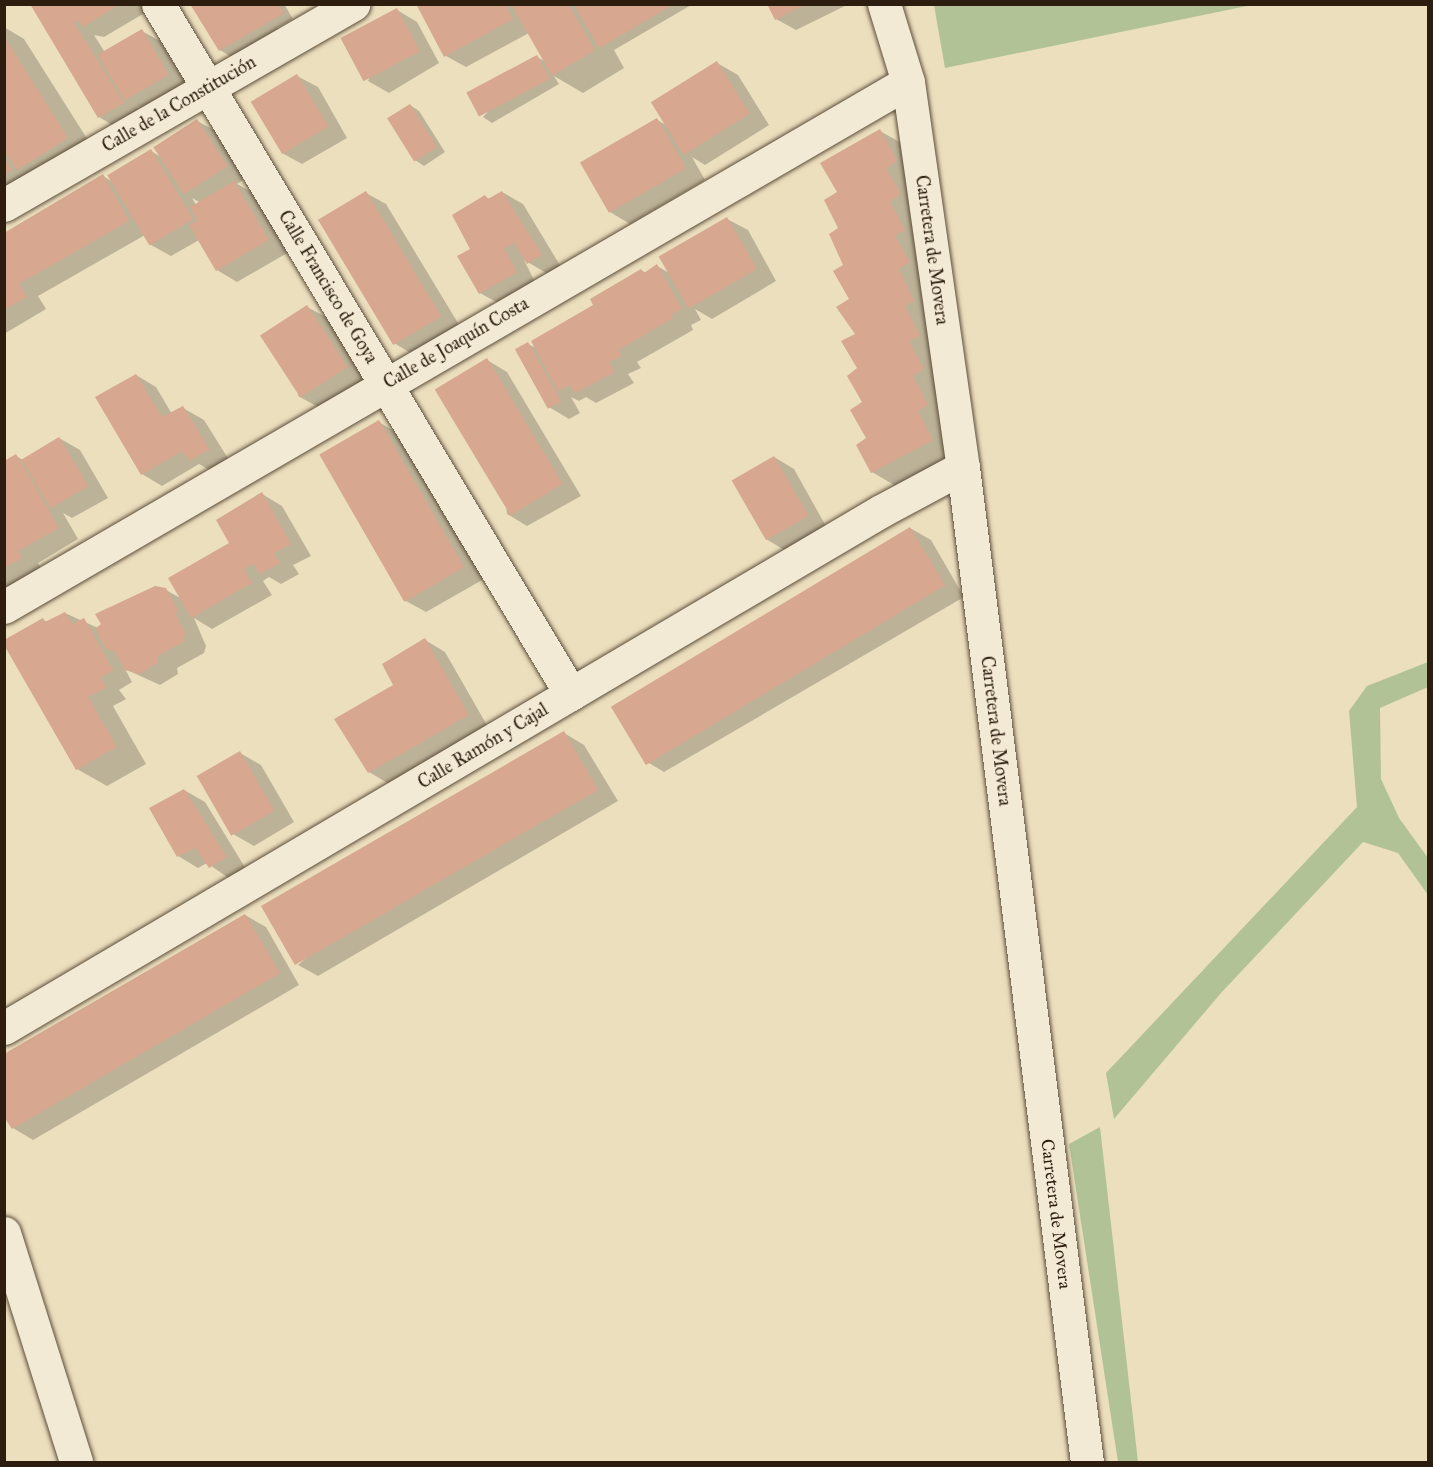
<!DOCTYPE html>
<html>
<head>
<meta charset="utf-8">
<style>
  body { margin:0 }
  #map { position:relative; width:1433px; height:1467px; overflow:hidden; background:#ecdfbe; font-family:"IM FELL Great Primer",serif }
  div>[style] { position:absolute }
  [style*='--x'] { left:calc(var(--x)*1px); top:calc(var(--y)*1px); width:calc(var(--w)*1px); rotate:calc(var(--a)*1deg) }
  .green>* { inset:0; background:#b1c396 }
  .shadow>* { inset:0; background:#0003 }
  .building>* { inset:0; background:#d7a78f; transform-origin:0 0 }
  .roads { filter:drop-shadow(0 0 2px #5c4e3b) drop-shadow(0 0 2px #5c4e3b) }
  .minor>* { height:33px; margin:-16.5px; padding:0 16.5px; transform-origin:16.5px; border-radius:16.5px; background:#f3ead5 }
  .secondary>* { height:33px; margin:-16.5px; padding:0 16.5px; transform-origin:16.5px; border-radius:16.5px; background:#f3ead5 }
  span { translate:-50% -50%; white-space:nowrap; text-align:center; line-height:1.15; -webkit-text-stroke:6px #f3ead5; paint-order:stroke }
  .street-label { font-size:18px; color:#2c1d0f }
  .frame { position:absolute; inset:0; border:6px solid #2c1d0f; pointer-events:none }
</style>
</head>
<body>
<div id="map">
  <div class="green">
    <div style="clip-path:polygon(934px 5px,934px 4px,1252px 5px,945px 68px)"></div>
    <div style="clip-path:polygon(1428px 662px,1428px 687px,1380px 708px,1381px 779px,1399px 818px,1428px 858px,1428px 895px,1398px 853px,1363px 842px,1221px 993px,1114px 1119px,1106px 1073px,1357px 807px,1349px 711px,1367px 686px)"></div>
    <div style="clip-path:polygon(1100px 1127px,1138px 1462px,1118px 1462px,1069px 1144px)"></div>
  </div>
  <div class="shadow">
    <div style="clip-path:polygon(32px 4px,144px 4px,148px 11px,104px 37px,94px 35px,106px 54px,142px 31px,162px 42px,188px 87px,148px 112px,137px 106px,143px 115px,119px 129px,99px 117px)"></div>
    <div style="clip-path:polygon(192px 4px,284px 4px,293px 19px,277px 28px,282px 37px,240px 62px,220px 50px)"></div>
    <div style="clip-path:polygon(418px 4px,693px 4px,614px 50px,624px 68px,583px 93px,554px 76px,559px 84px,492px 123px,483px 117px,537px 57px,546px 62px,529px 33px,466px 67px,446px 56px)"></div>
    <div style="clip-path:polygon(769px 4px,849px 4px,796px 30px,776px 19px)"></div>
    <div style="clip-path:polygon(397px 10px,417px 22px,439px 63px,389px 93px,368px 81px)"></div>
    <div style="clip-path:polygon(4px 27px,24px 39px,98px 156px,4px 198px)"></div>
    <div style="clip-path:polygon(717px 63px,738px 75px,769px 125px,705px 165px,692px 157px,705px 180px,630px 224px,610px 212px,657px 120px,668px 126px)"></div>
    <div style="clip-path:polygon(297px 76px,318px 87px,347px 138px,302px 164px,282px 153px)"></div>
    <div style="clip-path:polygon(410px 105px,419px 111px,445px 152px,424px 166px,415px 160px)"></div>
    <div style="clip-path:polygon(evenodd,197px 121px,218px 132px,246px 178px,237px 184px,255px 194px,289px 252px,237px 282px,217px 270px,199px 240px,171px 256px,151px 245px,145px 235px,38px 296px,46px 309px,4px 334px,4px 234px,103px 176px,113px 182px,151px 151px,161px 157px,197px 121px,192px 198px,201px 203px,196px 205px,192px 198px)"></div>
    <div style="clip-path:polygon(880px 131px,919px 153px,971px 463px,911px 495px,872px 472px,857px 334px,840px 229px,838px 192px)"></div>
    <div style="clip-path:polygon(502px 192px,523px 204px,561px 267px,548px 274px,524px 260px,536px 284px,500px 304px,480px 293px,472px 250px,485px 197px,490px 199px)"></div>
    <div style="clip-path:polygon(366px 193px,386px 204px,461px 328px,414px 355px,394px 343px)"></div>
    <div style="clip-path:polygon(727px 219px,748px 230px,776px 281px,712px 319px,695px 309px,701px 320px,691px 325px,693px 330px,637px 362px,641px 368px,628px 374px,634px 383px,596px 403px,586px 397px,579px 401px,571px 397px,580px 413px,569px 419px,549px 407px,528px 344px,536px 348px,641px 270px,646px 273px,657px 266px,671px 274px)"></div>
    <div style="clip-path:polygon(307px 307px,328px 318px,367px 379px,318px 407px,298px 396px)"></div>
    <div style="clip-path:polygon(487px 360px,507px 372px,581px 496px,527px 526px,507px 514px)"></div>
    <div style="clip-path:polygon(136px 375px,156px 387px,172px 414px,183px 408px,204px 420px,229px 460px,211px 471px,199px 464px,162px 486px,142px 474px)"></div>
    <div style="clip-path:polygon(379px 422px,399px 434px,484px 579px,426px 612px,406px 601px)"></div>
    <div style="clip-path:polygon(59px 438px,80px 450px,108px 498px,72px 518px,63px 513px,78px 539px,38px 563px,42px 570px,4px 592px,4px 463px,16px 456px,23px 460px)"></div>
    <div style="clip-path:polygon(774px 457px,794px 469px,827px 528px,786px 551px,766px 539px)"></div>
    <div style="clip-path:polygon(262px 494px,282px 506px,311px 556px,293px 565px,299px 574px,281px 584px,269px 577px,263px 581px,272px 595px,212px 629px,194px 618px,206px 646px,204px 653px,177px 668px,178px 674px,160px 685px,125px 669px,132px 682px,119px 690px,126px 699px,113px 706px,146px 764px,107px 786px,77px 769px,43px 620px,48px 622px,65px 613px,98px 628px,166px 590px,182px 599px,232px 544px)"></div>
    <div style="clip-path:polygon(910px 528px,931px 540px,964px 597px,664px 772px,644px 760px)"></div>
    <div style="clip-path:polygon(425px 640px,445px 652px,488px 727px,389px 784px,369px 772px,395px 685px)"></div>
    <div style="clip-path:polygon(564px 733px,584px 745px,618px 801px,318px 976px,298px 965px)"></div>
    <div style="clip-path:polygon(240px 753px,261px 765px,294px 822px,254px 846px,233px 834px,199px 777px)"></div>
    <div style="clip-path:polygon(184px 790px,205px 802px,246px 869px,230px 879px,207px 863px,198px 868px,178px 856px)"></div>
    <div style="clip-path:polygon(245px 915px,266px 927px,299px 985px,33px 1140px,13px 1128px)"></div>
  </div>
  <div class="building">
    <div style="clip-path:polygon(30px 4px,120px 4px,83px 27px,78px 20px,74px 23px,124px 103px,98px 118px)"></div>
    <div style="clip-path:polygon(190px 4px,278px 4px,284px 13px,219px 51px)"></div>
    <div style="clip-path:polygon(416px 4px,505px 4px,513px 19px,444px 57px)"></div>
    <div style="clip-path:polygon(511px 4px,568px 4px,595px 50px,552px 76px)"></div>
    <div style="clip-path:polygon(574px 4px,674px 4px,599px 48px)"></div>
    <div style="clip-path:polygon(767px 4px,806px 4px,775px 20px)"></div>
    <div style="left:397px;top:8px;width:49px;height:64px;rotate:62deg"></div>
    <div style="left:142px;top:29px;width:53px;height:51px;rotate:60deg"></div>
    <div style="clip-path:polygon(4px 36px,68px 138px,17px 170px,4px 151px)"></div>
    <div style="left:537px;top:55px;width:27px;height:80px;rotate:62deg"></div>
    <div style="left:717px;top:61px;width:62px;height:78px;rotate:58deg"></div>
    <div style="left:297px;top:74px;width:61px;height:54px;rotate:59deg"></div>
    <div style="left:410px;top:104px;width:51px;height:27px;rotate:58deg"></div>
    <div style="left:657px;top:118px;width:58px;height:89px;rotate:60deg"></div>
    <div style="left:197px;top:119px;width:56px;height:52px;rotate:57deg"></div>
    <div style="clip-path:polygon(880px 129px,897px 160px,886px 169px,901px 193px,890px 202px,905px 230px,895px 236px,910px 262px,899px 269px,914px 301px,905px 306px,920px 336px,909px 341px,924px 369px,913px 376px,928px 405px,918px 411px,933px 440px,871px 473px,856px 445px,866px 438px,850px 410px,862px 402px,847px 376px,857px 368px,841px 341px,855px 334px,836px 307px,849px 299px,833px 271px,843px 265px,829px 234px,838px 228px,824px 200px,837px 192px,820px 163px)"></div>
    <div style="left:151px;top:149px;width:82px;height:51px;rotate:59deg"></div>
    <div style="clip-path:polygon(4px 158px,12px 170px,4px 175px)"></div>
    <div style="clip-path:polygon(103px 174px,129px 221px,19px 284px,27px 297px,4px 310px,4px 233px)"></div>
    <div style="clip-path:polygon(234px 181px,269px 240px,216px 271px,189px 225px,198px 221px,190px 207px)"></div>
    <div style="left:366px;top:191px;width:146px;height:56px;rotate:59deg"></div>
    <div style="clip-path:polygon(502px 191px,542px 255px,527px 264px,514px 243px,504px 249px,517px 272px,479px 294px,457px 256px,470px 249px,452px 215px,485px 195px,488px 199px)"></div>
    <div style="left:727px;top:217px;width:60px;height:79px;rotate:60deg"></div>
    <div style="clip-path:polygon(657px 264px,682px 309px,671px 314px,673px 318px,618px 350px,622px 356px,609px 362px,615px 372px,575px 393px,569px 385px,558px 391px,531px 341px,593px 305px,590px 299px,641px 269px,644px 273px)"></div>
    <div style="left:307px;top:305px;width:74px;height:56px;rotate:57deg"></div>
    <div style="left:528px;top:342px;width:68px;height:15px;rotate:61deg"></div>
    <div style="left:487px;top:358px;width:147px;height:61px;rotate:59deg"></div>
    <div style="clip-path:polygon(136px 374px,162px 417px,183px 406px,209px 449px,190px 461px,182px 451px,141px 475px,95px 397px)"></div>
    <div style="left:379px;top:420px;width:170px;height:69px;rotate:60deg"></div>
    <div style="left:59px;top:437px;width:57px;height:44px;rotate:59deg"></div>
    <div style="clip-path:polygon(16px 454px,59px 528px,18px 551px,22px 558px,4px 568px,4px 461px)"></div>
    <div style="left:774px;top:456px;width:69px;height:49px;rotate:60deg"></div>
    <div style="clip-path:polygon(262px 492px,291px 544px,274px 553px,280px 563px,260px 574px,253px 564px,244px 569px,252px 583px,191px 618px,168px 578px,229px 543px,216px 520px)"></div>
    <div style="left:910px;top:527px;width:68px;height:349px;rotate:59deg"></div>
    <div style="clip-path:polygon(155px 586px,166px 588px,178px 610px,176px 615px,186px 634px,183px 642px,158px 656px,158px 663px,139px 674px,125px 670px,115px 651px,106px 649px,95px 629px,101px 624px,95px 614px)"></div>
    <div style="clip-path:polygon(65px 612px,72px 624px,84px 618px,113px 670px,100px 678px,107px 687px,88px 697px,117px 747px,76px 770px,4px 645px,4px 640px,43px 618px,45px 622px)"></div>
    <div style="clip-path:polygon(425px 638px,469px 715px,368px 773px,334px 719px,393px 685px,382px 664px)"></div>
    <div style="left:564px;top:731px;width:68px;height:350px;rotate:60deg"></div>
    <div style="left:240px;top:751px;width:69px;height:50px;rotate:60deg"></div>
    <div style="clip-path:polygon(184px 789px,227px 857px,209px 868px,195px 848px,177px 857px,149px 808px)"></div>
    <div style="clip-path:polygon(245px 914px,280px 973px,12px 1129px,4px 1117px,4px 1054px)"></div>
  </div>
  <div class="roads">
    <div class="minor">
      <div style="--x:158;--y:4;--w:804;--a:59.1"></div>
      <div style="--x:4;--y:205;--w:403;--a:-29.9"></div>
      <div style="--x:4;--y:607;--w:1045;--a:-30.15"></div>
      <div style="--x:4;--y:1028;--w:1018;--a:-30.52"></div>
      <div style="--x:881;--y:511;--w:93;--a:-28.2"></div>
      <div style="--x:4;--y:1233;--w:240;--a:72.5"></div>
    </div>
    <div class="secondary">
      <div style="--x:884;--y:4;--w:82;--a:72.9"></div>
      <div style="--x:908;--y:82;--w:389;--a:81.9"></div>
      <div style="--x:963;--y:467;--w:1003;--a:82.9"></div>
    </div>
  </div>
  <div class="street-label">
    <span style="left:179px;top:104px;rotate:-30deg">Calle de la Constitución</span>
    <span style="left:932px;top:250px;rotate:82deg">Carretera de Movera</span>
    <span style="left:328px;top:287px;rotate:59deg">Calle Francisco de Goya</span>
    <span style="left:456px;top:343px;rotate:-30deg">Calle de Joaquín Costa</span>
    <span style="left:996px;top:731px;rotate:83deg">Carretera de Movera</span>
    <span style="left:483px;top:746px;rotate:-31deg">Calle Ramón y Cajal</span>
    <span style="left:1056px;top:1214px;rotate:83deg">Carretera de Movera</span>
  </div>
  <div class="frame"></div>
</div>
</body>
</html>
